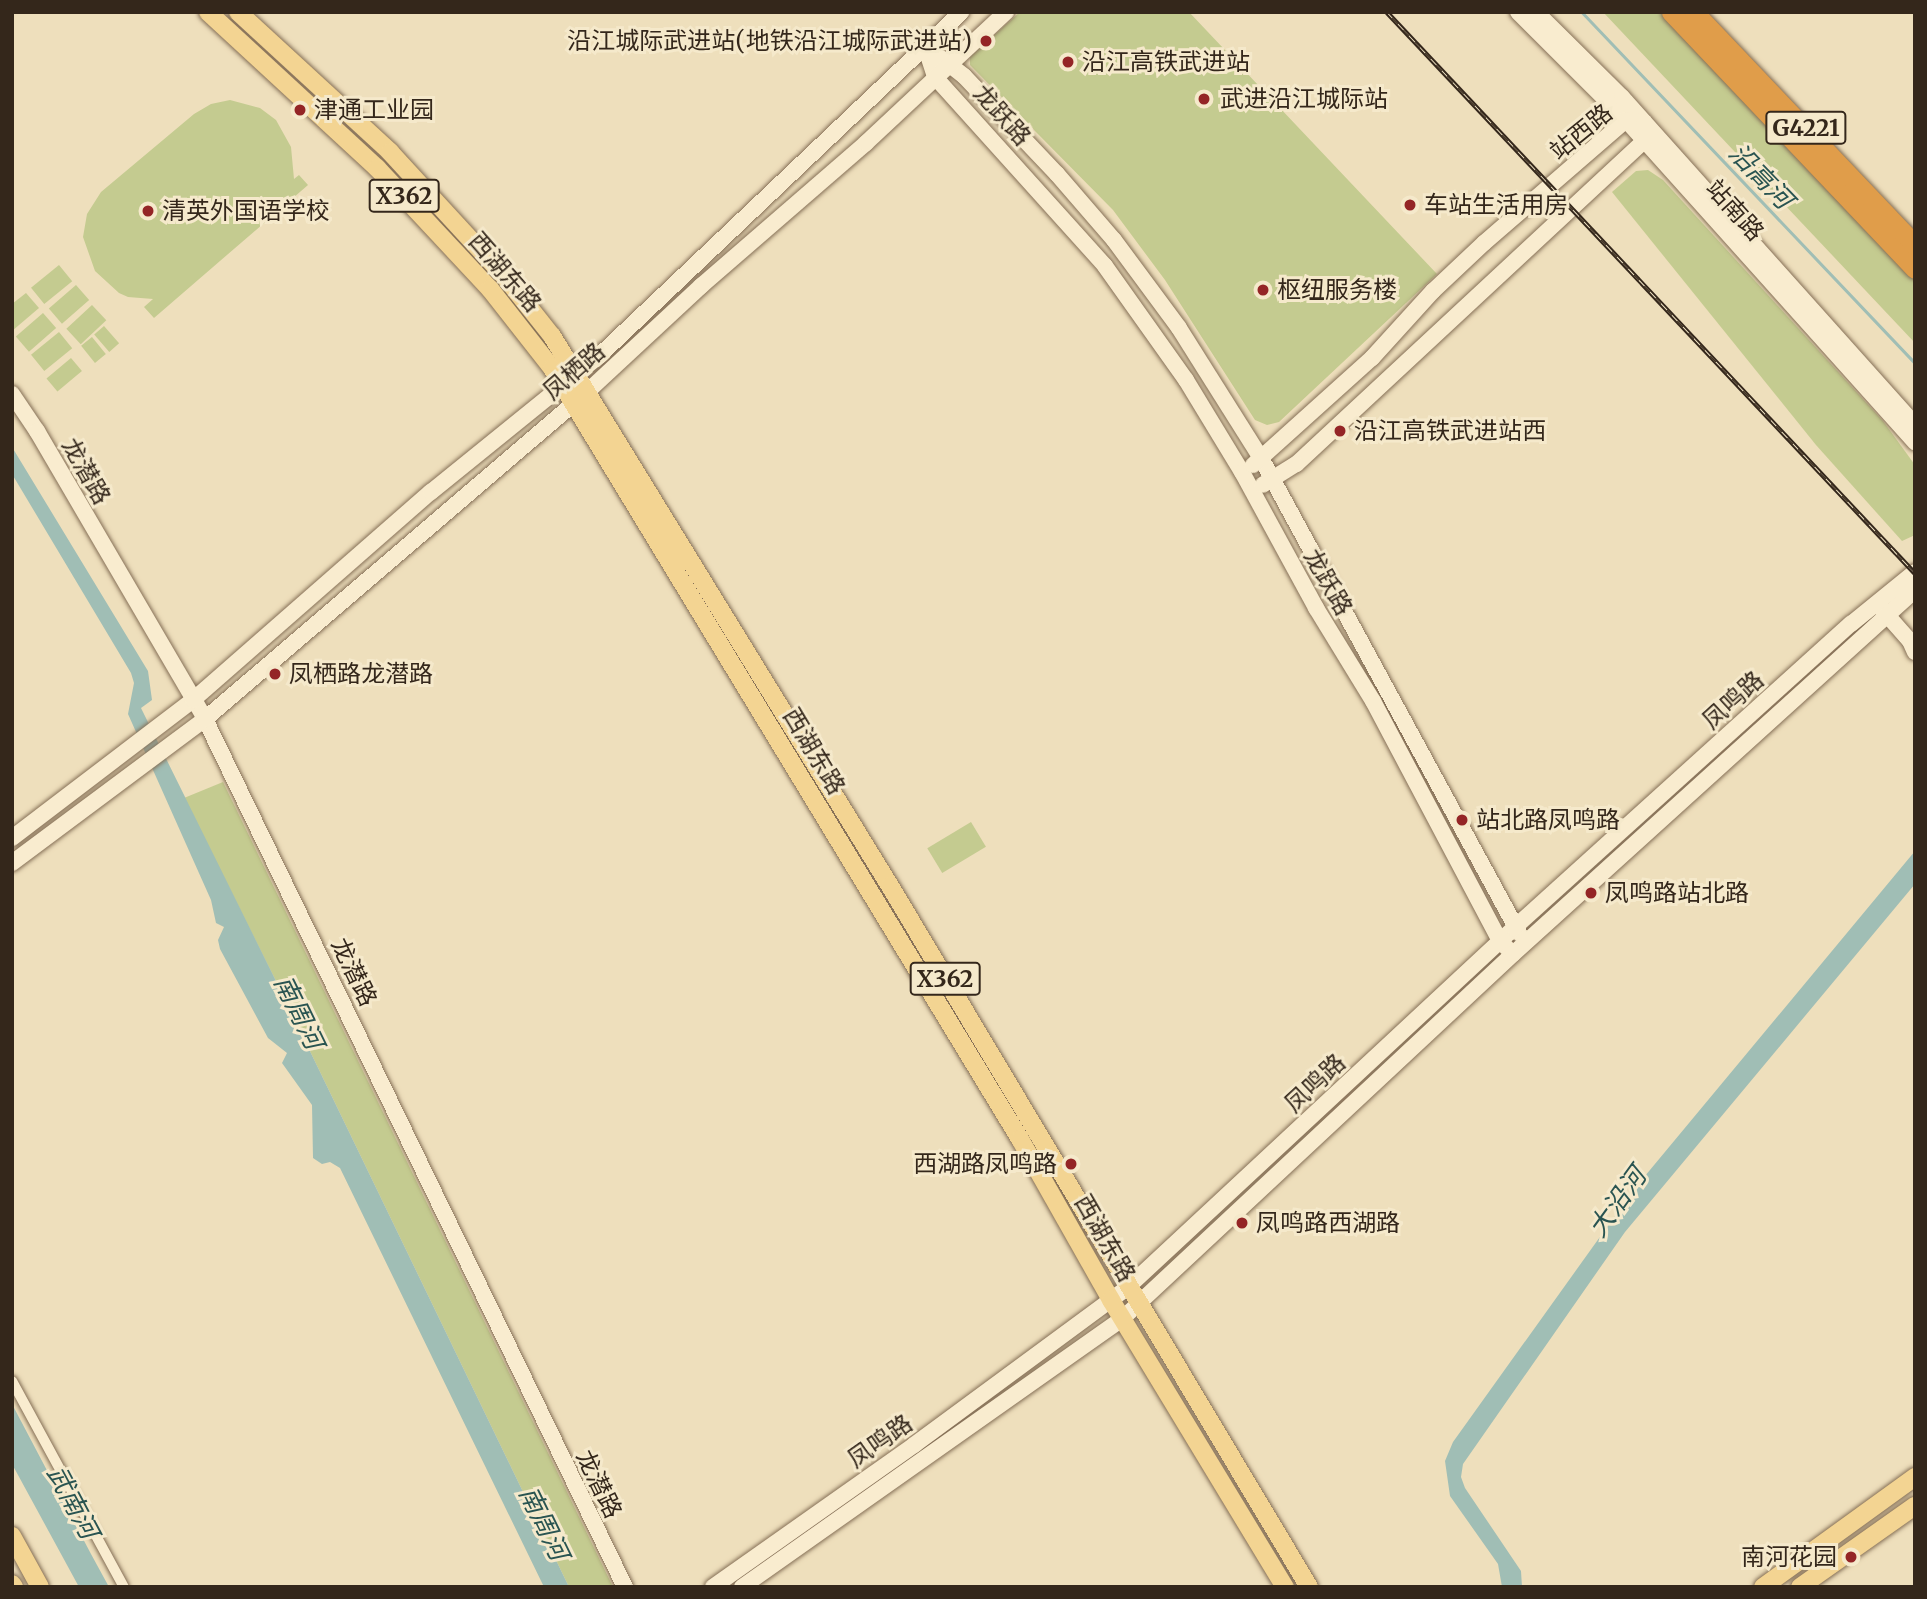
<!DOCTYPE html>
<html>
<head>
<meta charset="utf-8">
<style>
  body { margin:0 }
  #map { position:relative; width:1927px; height:1599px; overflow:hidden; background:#eedfbc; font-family:Merriweather,"Noto Sans SC",serif }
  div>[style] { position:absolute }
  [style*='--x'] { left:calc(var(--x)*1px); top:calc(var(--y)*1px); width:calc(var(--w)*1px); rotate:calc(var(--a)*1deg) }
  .green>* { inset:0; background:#c4cb90; transform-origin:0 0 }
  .water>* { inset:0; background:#a0beb5 }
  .stream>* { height:2.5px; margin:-1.25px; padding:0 1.25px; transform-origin:1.25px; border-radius:1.25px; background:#a0beb5 }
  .roads { filter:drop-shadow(0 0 2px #856f56) drop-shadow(0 0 2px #856f56) }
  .street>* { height:10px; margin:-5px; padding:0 5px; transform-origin:5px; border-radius:5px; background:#f9eccf }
  .secondary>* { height:16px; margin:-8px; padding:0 8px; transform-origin:8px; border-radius:8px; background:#f9eccf }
  .primary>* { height:18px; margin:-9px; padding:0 9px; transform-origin:9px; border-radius:9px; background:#f3d492 }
  .highway>* { height:19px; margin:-9.5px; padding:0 9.5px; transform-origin:9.5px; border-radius:9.5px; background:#e09d4a }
  .rail>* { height:5px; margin-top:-2.5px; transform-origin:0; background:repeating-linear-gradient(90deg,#f5e9cb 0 8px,#34271b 0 16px); box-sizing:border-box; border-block:2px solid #34271b }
  .dots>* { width:19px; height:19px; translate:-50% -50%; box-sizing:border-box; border:4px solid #f5e9cb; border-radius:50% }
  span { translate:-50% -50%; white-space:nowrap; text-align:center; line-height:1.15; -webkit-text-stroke:6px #f5e9cb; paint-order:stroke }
  .shield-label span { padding:2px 5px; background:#f5e9cb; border:2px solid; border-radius:5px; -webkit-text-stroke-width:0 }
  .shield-label { font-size:23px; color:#34271b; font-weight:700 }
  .poi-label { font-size:24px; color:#34271b }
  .right { translate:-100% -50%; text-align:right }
  .left { translate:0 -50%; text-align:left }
  .street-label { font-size:24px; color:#34271b }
  .water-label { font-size:26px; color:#295451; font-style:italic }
  .frame { position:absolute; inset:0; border:14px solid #34271b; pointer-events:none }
</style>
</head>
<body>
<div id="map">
  <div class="green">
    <div style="clip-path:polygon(1020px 12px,1189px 12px,1437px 274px,1279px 422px,1267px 425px,1255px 420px,1165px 280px,1113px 210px,970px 65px,970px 57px)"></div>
    <div style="clip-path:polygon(1603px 12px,1660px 12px,1914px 280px,1915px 343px)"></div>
    <div style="clip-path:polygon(230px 100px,260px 108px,276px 120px,291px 147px,294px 179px,299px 175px,308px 185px,154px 318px,144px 307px,153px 299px,128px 297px,119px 293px,95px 271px,83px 237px,87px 214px,101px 192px,194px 114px,211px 104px)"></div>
    <div style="clip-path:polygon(1648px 170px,1663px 180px,1883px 421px,1915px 465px,1915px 535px,1902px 541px,1816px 445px,1612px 192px,1636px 171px)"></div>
    <div style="left:59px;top:265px;width:21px;height:36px;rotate:51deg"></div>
    <div style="left:76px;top:285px;width:20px;height:36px;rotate:49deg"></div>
    <div style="clip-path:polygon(26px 293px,39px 308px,12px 331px,12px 304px)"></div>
    <div style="left:92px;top:305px;width:21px;height:35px;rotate:47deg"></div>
    <div style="left:43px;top:313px;width:20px;height:36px;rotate:49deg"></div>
    <div style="left:104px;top:326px;width:23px;height:13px;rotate:49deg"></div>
    <div style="left:59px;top:332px;width:21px;height:36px;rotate:51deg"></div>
    <div style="left:92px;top:337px;width:22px;height:14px;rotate:51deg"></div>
    <div style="left:71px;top:358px;width:17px;height:32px;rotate:50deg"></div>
    <div style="clip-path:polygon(223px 782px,613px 1587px,569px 1587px,279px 987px,184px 798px)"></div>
    <div style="left:971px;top:822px;width:29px;height:51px;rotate:59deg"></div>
  </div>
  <div class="water">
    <div style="clip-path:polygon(12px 447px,148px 671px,152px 700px,141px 708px,279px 987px,569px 1587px,544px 1587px,340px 1168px,330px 1162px,322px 1164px,313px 1158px,312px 1105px,282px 1063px,287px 1053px,268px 1038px,220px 949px,218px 940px,224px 927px,216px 923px,211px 900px,128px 714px,134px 683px,131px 673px,12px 474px)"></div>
    <div style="clip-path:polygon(1915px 851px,1915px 884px,1625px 1232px,1463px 1464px,1461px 1477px,1465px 1488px,1521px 1571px,1522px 1587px,1502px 1587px,1498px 1564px,1450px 1496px,1445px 1461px,1453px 1442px,1635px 1188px)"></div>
    <div style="clip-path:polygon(12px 1404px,91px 1554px,109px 1587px,79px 1587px,12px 1464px)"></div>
  </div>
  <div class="stream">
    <div style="--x:1582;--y:12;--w:484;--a:46.5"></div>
  </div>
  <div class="roads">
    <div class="street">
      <div style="--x:12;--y:1381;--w:234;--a:61.5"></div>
    </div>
    <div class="secondary">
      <div style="--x:1518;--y:12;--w:153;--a:45"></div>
      <div style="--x:1626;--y:120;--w:433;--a:48.1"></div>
      <div style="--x:1536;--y:12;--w:121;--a:44.7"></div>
      <div style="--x:1622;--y:97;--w:440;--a:48.2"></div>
      <div style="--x:925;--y:46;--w:33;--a:72"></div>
      <div style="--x:935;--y:77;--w:254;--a:48"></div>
      <div style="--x:1105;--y:266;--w:140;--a:54.6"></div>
      <div style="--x:1186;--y:380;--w:108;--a:58.7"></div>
      <div style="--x:1242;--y:472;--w:155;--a:61.4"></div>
      <div style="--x:1316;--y:608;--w:109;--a:58.5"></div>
      <div style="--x:1373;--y:701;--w:272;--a:62.1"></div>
      <div style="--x:1500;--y:941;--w:10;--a:45"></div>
      <div style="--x:941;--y:58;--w:29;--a:38"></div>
      <div style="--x:964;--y:76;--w:135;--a:46.5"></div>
      <div style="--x:1057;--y:174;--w:87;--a:49.2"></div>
      <div style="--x:1114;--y:240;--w:109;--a:53.5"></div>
      <div style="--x:1179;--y:328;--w:154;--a:57.8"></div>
      <div style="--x:1261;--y:458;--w:541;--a:61.49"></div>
      <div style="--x:12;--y:394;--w:45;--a:56"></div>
      <div style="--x:37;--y:431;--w:333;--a:59.7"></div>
      <div style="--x:205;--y:719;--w:964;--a:64.18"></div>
      <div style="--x:1253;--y:465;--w:160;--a:-42"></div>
      <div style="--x:1372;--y:358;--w:91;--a:-47.7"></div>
      <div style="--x:1433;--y:291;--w:70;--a:-43.3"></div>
      <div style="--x:1484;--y:243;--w:188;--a:-40.9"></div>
      <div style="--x:1626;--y:120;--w:18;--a:6"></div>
      <div style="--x:1644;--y:122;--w:19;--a:90"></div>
      <div style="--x:1644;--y:141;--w:475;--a:137.1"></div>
      <div style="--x:1296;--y:464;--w:39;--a:148"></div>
      <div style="--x:1880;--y:607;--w:45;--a:48.6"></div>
      <div style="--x:1910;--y:641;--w:12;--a:66"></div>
      <div style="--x:12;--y:838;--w:228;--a:-37.3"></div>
      <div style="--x:193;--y:700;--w:316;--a:-41.2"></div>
      <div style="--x:431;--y:492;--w:218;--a:-39"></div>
      <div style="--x:600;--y:355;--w:498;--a:-43.5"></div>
      <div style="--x:12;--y:863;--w:241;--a:-36.7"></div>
      <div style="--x:205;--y:719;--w:503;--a:-40.56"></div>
      <div style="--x:587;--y:392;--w:156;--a:-42.9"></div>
      <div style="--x:701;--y:286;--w:218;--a:-40.9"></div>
      <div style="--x:866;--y:143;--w:192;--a:-43.1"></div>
      <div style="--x:713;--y:1587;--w:246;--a:-35.2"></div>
      <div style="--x:914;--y:1445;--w:266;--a:-36.4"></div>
      <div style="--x:1128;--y:1287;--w:527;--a:-42.92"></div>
      <div style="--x:1514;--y:928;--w:454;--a:-42.1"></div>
      <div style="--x:1851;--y:624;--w:82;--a:-39.1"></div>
      <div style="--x:742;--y:1587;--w:466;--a:-35.2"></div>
      <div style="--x:1123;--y:1318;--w:533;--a:-43.03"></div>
      <div style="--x:1513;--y:954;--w:542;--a:-42.16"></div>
    </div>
    <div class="primary">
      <div style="--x:208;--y:12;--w:230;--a:42.7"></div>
      <div style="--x:377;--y:168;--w:166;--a:47"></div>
      <div style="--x:490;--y:289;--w:100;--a:51.9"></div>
      <div style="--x:552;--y:368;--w:902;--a:58.74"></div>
      <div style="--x:1020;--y:1139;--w:185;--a:60.5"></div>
      <div style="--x:1111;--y:1300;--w:336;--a:58.8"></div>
      <div style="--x:238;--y:12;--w:207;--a:42.6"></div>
      <div style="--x:390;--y:152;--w:170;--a:47.4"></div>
      <div style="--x:505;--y:277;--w:75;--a:51.5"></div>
      <div style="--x:552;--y:336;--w:646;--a:58.43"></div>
      <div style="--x:890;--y:886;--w:817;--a:59.13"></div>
      <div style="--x:12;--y:1536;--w:58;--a:61.2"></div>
      <div style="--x:12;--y:1584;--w:4;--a:56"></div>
      <div style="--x:1763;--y:1587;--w:188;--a:-35.9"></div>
      <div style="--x:1800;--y:1587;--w:141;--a:-35.2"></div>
    </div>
    <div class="highway">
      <div style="--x:1671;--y:12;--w:354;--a:46.5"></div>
      <div style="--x:1694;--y:12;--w:321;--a:46.5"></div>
    </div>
  </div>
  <div class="rail">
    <div style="--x:1387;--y:12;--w:770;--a:46.74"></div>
  </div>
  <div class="dots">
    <div style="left:986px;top:41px;background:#942526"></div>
    <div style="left:1068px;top:62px;background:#942526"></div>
    <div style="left:1204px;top:99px;background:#942526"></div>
    <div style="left:300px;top:110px;background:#942526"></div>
    <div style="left:1410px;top:205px;background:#942526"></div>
    <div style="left:148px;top:211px;background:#942526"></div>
    <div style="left:1263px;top:290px;background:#942526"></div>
    <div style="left:1340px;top:431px;background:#942526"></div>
    <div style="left:275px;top:674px;background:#942526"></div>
    <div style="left:1462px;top:820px;background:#942526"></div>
    <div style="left:1591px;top:893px;background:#942526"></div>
    <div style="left:1071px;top:1164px;background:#942526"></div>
    <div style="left:1242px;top:1223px;background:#942526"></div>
    <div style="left:1851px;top:1557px;background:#942526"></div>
  </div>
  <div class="shield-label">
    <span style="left:1806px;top:128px">G4221</span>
    <span style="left:404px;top:196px">X362</span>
    <span style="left:945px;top:979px">X362</span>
  </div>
  <div class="poi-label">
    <span class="right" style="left:972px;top:41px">沿江城际武进站(地铁沿江城际武进站)</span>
    <span class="left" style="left:1082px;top:62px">沿江高铁武进站</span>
    <span class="left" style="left:1220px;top:99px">武进沿江城际站</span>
    <span class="left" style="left:314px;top:110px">津通工业园</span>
    <span class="left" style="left:1424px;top:205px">车站生活用房</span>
    <span class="left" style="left:162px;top:211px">清英外国语学校</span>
    <span class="left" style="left:1277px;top:290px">枢纽服务楼</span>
    <span class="left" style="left:1354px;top:431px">沿江高铁武进站西</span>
    <span class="left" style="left:289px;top:674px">凤栖路龙潜路</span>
    <span class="left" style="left:1476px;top:820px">站北路凤鸣路</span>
    <span class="left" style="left:1605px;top:893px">凤鸣路站北路</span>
    <span class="right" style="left:1057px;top:1164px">西湖路凤鸣路</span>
    <span class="left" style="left:1256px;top:1223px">凤鸣路西湖路</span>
    <span class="right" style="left:1837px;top:1557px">南河花园</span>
  </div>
  <div class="street-label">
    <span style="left:1002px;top:115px;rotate:48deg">龙跃路</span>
    <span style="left:1581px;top:132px;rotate:-39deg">站西路</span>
    <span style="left:1735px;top:210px;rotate:48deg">站南路</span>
    <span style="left:505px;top:272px;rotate:49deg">西湖东路</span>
    <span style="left:574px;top:371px;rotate:-41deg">凤栖路</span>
    <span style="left:86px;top:471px;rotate:60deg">龙潜路</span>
    <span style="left:1328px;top:582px;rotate:60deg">龙跃路</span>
    <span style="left:1733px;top:700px;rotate:-42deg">凤鸣路</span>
    <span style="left:814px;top:751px;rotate:59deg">西湖东路</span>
    <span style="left:354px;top:972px;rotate:64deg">龙潜路</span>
    <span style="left:1315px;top:1083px;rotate:-43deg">凤鸣路</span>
    <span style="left:1105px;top:1238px;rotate:60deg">西湖东路</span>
    <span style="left:880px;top:1441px;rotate:-35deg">凤鸣路</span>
    <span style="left:599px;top:1484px;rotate:64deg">龙潜路</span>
  </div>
  <div class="water-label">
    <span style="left:1761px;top:176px;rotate:46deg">沿高河</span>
    <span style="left:299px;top:1012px;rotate:64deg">南周河</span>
    <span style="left:1617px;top:1202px;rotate:-54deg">大沿河</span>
    <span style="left:73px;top:1502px;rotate:62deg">武南河</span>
    <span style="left:544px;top:1523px;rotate:64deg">南周河</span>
  </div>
  <div class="frame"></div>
</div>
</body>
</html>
